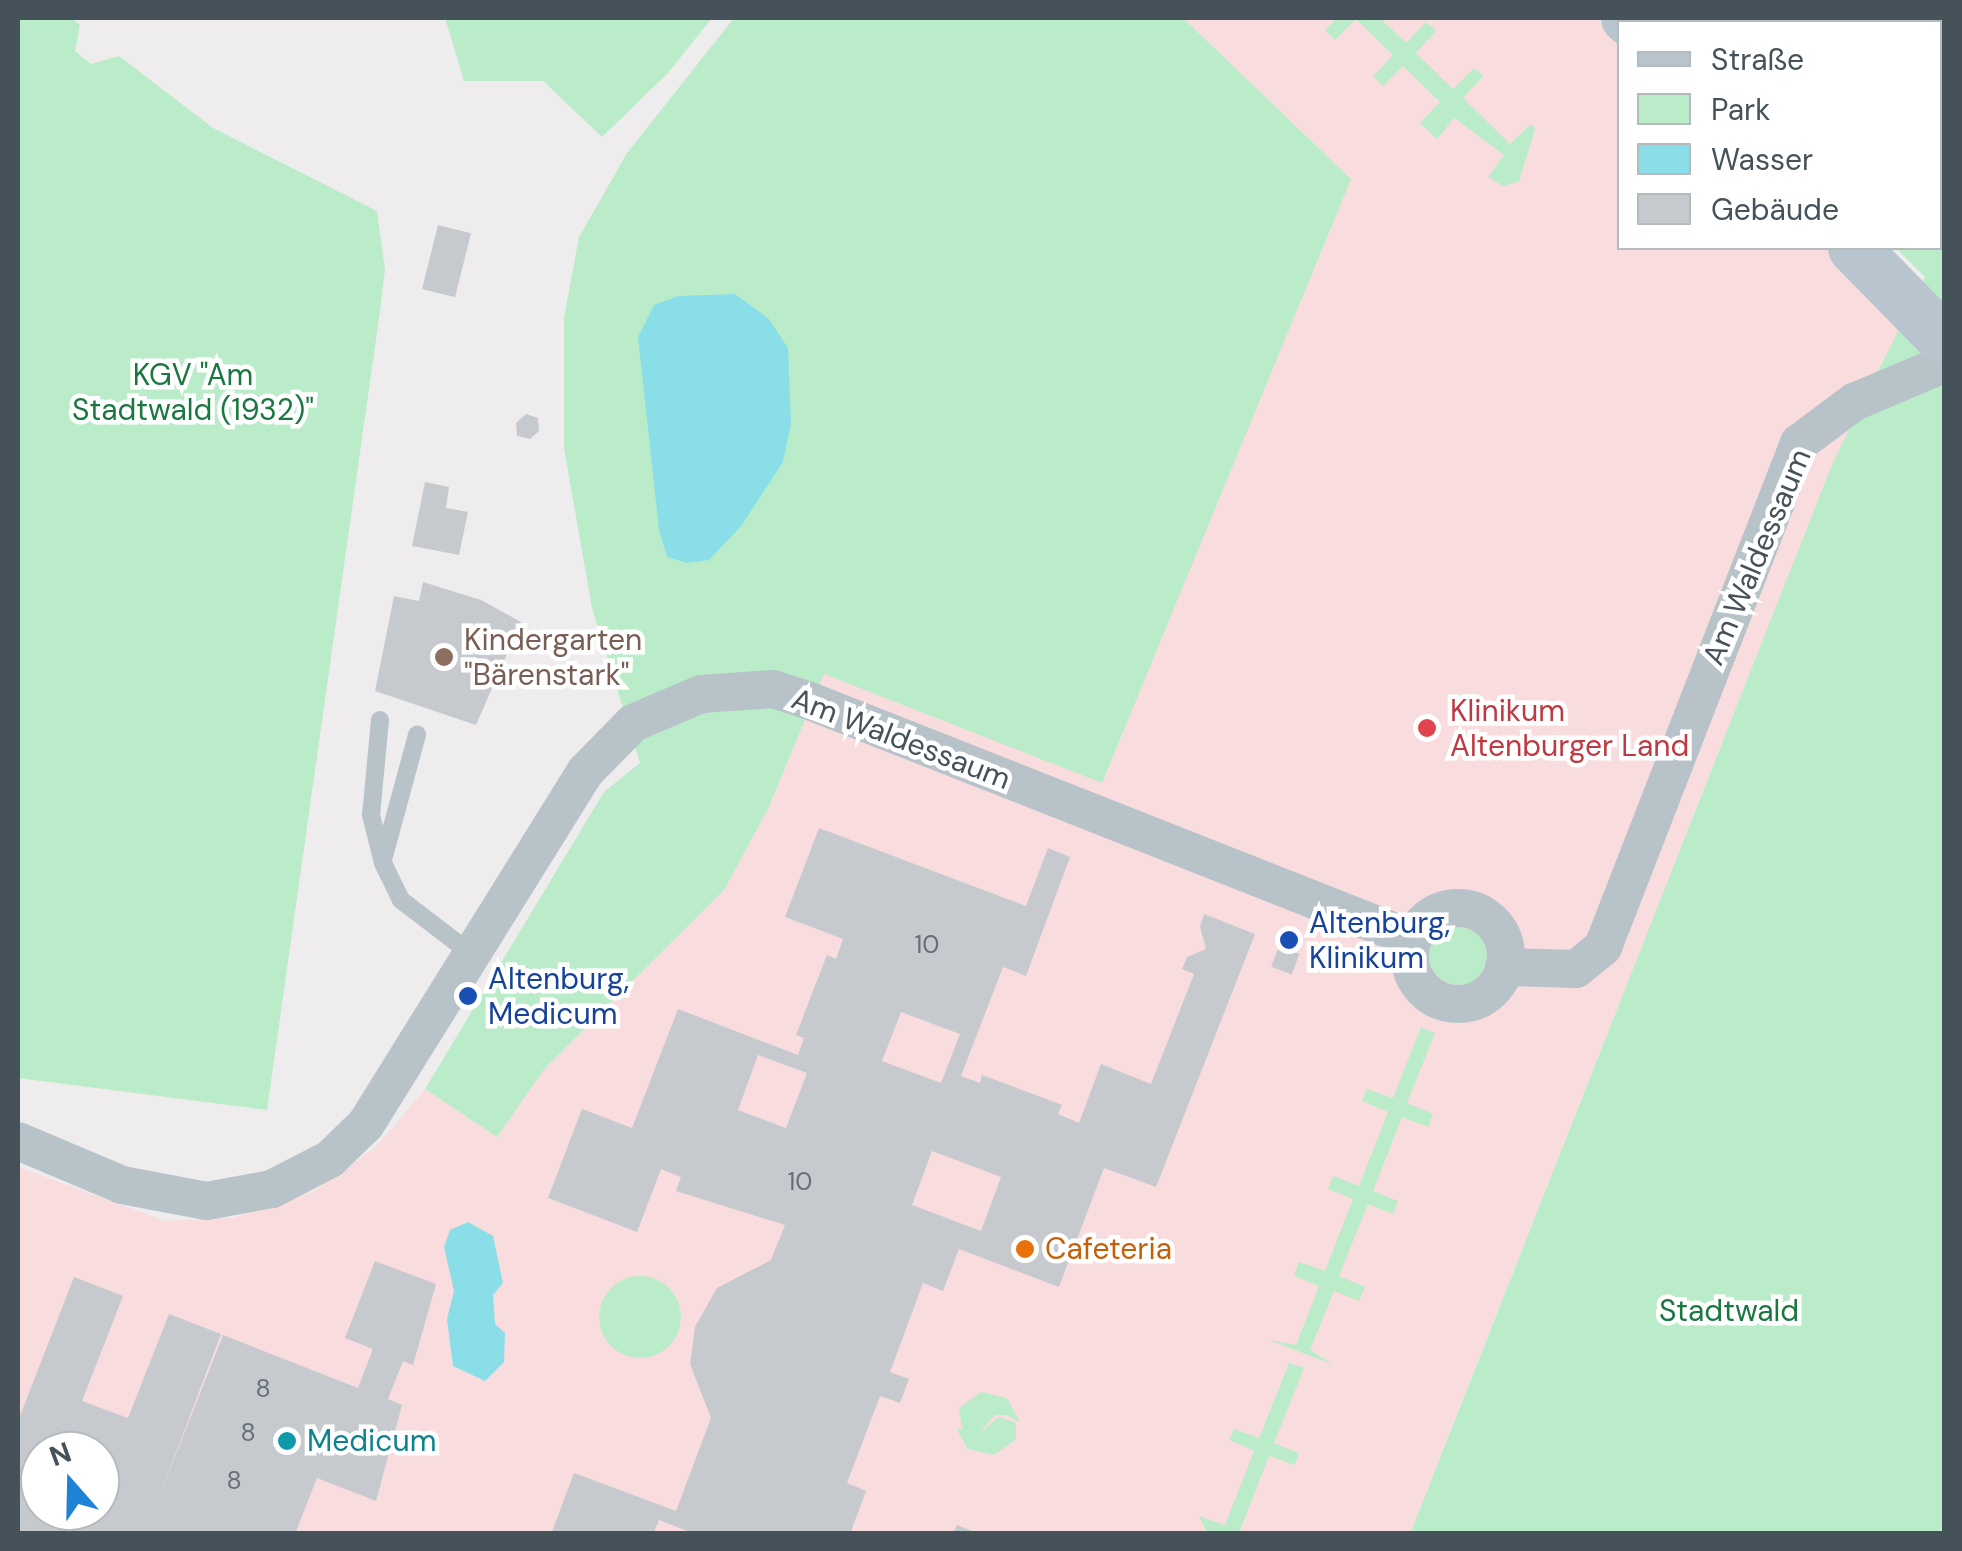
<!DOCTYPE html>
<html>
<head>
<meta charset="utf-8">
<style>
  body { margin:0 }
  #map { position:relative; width:1962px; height:1551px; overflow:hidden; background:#efeced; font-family:"DM Sans",sans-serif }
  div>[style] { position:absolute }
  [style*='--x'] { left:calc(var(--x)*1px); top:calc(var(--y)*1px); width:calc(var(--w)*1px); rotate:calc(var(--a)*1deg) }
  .medical>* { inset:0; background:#f9dcdd }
  .green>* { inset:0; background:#bbecc9 }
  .round { border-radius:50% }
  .water>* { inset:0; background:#89dee8 }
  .building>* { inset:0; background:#c6cacf; transform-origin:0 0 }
  .lane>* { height:18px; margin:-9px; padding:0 9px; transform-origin:9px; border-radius:9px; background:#b8c3c9 }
  .street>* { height:38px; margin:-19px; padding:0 19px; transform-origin:19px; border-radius:19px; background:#b8c3c9 }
  .street>.ring { margin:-19px; padding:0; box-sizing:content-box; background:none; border:38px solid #b8c3c9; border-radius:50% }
  .secondary>* { height:52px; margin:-26px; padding:0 26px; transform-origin:26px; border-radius:26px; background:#b8c5ce }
  .dots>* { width:28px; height:28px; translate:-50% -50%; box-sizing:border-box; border:5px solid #fff; border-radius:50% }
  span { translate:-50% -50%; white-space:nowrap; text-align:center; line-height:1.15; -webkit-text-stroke:9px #fff; paint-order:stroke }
  .number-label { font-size:25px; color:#657076 }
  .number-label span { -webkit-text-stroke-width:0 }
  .park-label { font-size:30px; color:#19773f }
  .street-label { font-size:30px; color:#455259 }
  .education-label { font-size:30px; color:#785e54 }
  .left { translate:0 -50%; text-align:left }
  .health-label { font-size:30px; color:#be3a42 }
  .transit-label { font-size:30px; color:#164399 }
  .food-label { font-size:30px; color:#c56008 }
  .culture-label { font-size:30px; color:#0d838f }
  .frame { position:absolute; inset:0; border:20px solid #455259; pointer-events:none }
  .legend { position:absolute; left:1617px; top:20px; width:325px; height:230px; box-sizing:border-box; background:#fff; border:2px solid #b5babd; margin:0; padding:12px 18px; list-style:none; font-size:30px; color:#455259 }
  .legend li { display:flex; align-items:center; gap:20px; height:50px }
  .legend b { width:50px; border:2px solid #b5babd }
  .north { position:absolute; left:20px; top:1431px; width:100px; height:100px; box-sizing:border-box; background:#fff; border:2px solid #b5babd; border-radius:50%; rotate:340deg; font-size:28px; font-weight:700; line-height:40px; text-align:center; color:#455259 }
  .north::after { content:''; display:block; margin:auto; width:35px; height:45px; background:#1e82d7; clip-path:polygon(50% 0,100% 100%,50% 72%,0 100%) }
</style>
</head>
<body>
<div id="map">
  <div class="medical">
    <div style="clip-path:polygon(evenodd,1183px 18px,1596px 18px,1619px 41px,1620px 248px,1831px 248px,1905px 320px,1833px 462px,1410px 1533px,18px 1533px,18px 1167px,165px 1221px,233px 1218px,313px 1192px,378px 1145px,425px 1089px,497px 1137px,545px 1068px,724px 890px,768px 809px,824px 673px,1351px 179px,1183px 18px,40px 1451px,100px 1451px,100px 1511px,40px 1511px,40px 1451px)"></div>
  </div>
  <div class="green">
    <div style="clip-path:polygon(18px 18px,71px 18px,80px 25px,75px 51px,91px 64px,119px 56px,213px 128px,377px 211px,385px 270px,380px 311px,267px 1110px,18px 1078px)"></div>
    <div style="clip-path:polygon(445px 18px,712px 18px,668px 73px,602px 137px,543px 81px,464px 81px)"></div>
    <div style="clip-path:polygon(734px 18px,1183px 18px,1351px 179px,1102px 783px,824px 674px,768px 809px,724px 890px,545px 1068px,497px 1137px,425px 1089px,604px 792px,640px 763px,592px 608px,564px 448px,564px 318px,579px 237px,627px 153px)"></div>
    <div style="clip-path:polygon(1337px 18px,1380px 18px,1406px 43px,1426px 22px,1436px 31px,1416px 53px,1453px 89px,1474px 68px,1483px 76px,1463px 98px,1510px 144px,1531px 124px,1535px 129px,1519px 181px,1503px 186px,1488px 177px,1504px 155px,1454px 118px,1437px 139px,1420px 123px,1440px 102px,1403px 66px,1383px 86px,1373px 77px,1393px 55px,1356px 19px,1335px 40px,1325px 30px)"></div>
    <div style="clip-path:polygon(1665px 18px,1944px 18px,1944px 1533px,1410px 1534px,1833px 462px,1925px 277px,1896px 248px,1940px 248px,1940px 22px)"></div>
    <div class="round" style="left:1429px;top:927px;width:58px;height:58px"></div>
    <div style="clip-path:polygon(1421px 1027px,1435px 1033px,1407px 1103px,1433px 1114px,1428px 1127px,1402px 1117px,1373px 1191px,1398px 1201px,1393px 1214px,1368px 1204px,1339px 1276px,1365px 1287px,1359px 1301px,1334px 1291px,1310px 1350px,1334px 1365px,1269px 1340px,1296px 1345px,1319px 1286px,1294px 1276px,1299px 1262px,1325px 1271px,1353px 1199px,1328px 1189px,1333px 1176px,1359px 1186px,1388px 1112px,1362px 1101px,1367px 1089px,1393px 1098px)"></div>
    <div class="round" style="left:599px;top:1276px;width:82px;height:82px"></div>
    <div style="clip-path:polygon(1289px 1363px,1304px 1368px,1274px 1443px,1299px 1453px,1295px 1465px,1269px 1456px,1240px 1530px,1246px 1533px,1206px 1531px,1199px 1516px,1225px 1525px,1254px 1451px,1229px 1440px,1234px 1429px,1259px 1438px)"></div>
    <div style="clip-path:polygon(981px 1392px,1007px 1398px,1020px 1422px,1006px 1415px,995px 1415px,978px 1434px,999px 1417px,1016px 1423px,1016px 1439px,994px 1455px,968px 1449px,956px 1428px,962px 1430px,959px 1408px)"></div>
  </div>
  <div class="water">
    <div style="clip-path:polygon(735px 294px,769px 319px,788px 348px,791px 423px,783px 462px,741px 526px,709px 560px,687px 563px,667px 557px,659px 530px,638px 337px,654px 305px,678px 296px)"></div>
    <div style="clip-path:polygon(468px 1222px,493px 1236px,503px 1283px,493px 1295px,495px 1324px,505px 1333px,504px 1362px,485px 1381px,453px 1366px,447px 1319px,454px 1291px,444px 1247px,450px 1230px)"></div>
  </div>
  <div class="building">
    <div style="left:438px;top:225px;width:34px;height:66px;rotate:14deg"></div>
    <div style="clip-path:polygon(526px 414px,538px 418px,539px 431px,530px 439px,517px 436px,516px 423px)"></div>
    <div style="clip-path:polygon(425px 482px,449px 487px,446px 508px,468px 512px,459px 555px,412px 546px)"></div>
    <div style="clip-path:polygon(423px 582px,481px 600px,521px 622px,476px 725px,375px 691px,394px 596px,419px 601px)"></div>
    <div style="clip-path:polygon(evenodd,819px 828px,1026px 906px,1048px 848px,1070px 857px,1026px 976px,1003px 967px,961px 1076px,980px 1083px,982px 1075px,1062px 1105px,1058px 1114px,1079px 1123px,1101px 1064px,1151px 1084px,1194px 974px,1182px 969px,1187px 957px,1206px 949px,1200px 927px,1204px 914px,1255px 934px,1156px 1187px,1104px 1168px,1059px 1287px,959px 1249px,943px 1291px,923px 1283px,890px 1372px,909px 1379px,900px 1403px,880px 1396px,847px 1483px,866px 1491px,850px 1534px,695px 1534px,659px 1520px,653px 1534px,551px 1534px,574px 1473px,676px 1511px,711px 1418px,690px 1364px,695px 1327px,717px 1288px,771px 1260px,785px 1225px,676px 1191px,681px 1177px,661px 1169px,637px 1232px,548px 1198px,582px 1109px,632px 1128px,678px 1009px,798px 1055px,804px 1038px,796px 1035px,827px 955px,836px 959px,843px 939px,785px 917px,819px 828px,901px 1012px,960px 1034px,941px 1083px,882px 1061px,901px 1012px,819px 828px,758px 1055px,807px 1073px,786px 1128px,738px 1110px,758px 1055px,819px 828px,932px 1151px,1001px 1177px,981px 1231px,912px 1205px,932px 1151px)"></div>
    <div style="left:1279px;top:946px;width:22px;height:22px;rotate:21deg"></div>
    <div style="clip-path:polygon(evenodd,375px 1261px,436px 1284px,413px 1365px,403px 1361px,388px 1399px,402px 1405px,376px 1501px,317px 1478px,295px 1534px,18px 1534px,18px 1421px,74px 1277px,123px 1296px,82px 1401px,128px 1418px,169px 1314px,221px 1334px,160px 1495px,223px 1335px,358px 1388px,373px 1349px,345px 1338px,375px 1261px,40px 1451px,100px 1451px,100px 1511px,40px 1511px,40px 1451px)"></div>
    <div style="clip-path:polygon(957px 1525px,978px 1533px,978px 1534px,953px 1534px)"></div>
  </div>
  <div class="lane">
    <div style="--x:380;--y:720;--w:95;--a:95.4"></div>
    <div style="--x:371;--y:815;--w:49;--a:76"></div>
    <div style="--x:383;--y:863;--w:41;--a:64.1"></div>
    <div style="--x:401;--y:900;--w:91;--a:37.4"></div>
    <div style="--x:383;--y:860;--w:130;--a:-74.8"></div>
  </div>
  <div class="street">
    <div class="ring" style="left:1410px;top:908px;width:58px;height:58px"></div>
    <div style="--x:1504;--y:967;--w:72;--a:1.6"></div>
    <div style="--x:1576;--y:969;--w:35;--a:-39"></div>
    <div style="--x:1603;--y:947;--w:541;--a:-68.75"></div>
    <div style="--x:1799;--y:443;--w:69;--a:-36.7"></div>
    <div style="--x:1854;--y:402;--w:98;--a:-22.9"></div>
    <div style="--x:18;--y:1141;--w:113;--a:22.9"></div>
    <div style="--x:122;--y:1185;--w:86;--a:10.7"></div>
    <div style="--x:207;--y:1201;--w:66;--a:-10.5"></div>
    <div style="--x:272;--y:1189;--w:65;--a:-27.3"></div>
    <div style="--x:330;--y:1159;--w:50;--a:-44.2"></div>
    <div style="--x:366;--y:1124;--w:416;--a:-58.1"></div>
    <div style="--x:586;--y:771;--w:67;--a:-45.6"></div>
    <div style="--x:633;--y:723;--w:74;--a:-23.1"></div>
    <div style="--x:701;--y:694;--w:72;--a:-4"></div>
    <div style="--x:773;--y:689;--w:36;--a:18"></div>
    <div style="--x:807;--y:700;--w:651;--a:21.52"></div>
  </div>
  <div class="secondary">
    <div style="--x:1627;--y:18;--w:6;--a:39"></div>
    <div style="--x:1854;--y:248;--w:129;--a:45.6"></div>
  </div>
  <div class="dots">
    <div style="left:444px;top:657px;background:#8d6e63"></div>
    <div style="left:1427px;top:728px;background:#e0444e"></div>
    <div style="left:1289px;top:940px;background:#1a4fb4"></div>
    <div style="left:468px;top:996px;background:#1a4fb4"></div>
    <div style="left:1025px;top:1249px;background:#e8710a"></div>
    <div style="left:287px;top:1441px;background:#0f9aa8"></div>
  </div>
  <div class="number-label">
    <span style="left:927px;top:945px">10</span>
    <span style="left:800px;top:1182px">10</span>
    <span style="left:263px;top:1389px">8</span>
    <span style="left:248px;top:1433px">8</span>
    <span style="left:234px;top:1481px">8</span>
  </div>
  <div class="park-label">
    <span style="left:193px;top:392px">KGV "Am<br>Stadtwald (1932)"</span>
    <span style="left:1729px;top:1311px">Stadtwald</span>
  </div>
  <div class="street-label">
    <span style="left:1757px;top:557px;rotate:-67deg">Am Waldessaum</span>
    <span style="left:901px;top:739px;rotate:21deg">Am Waldessaum</span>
  </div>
  <div class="education-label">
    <span class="left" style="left:464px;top:657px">Kindergarten<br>"Bärenstark"</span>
  </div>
  <div class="health-label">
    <span class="left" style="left:1450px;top:728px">Klinikum<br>Altenburger Land</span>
  </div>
  <div class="transit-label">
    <span class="left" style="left:1309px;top:940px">Altenburg,<br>Klinikum</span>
    <span class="left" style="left:488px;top:996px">Altenburg,<br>Medicum</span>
  </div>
  <div class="food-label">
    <span class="left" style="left:1045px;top:1249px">Cafeteria</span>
  </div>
  <div class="culture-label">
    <span class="left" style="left:307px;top:1441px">Medicum</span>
  </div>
  <div class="frame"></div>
  <ul class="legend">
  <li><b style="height:12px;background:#b8c5ce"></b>Straße</li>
  <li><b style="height:28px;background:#bbecc9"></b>Park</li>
  <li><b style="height:28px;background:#89dee8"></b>Wasser</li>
  <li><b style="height:28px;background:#c6cacf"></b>Gebäude</li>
  </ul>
  <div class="north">N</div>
</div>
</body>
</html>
